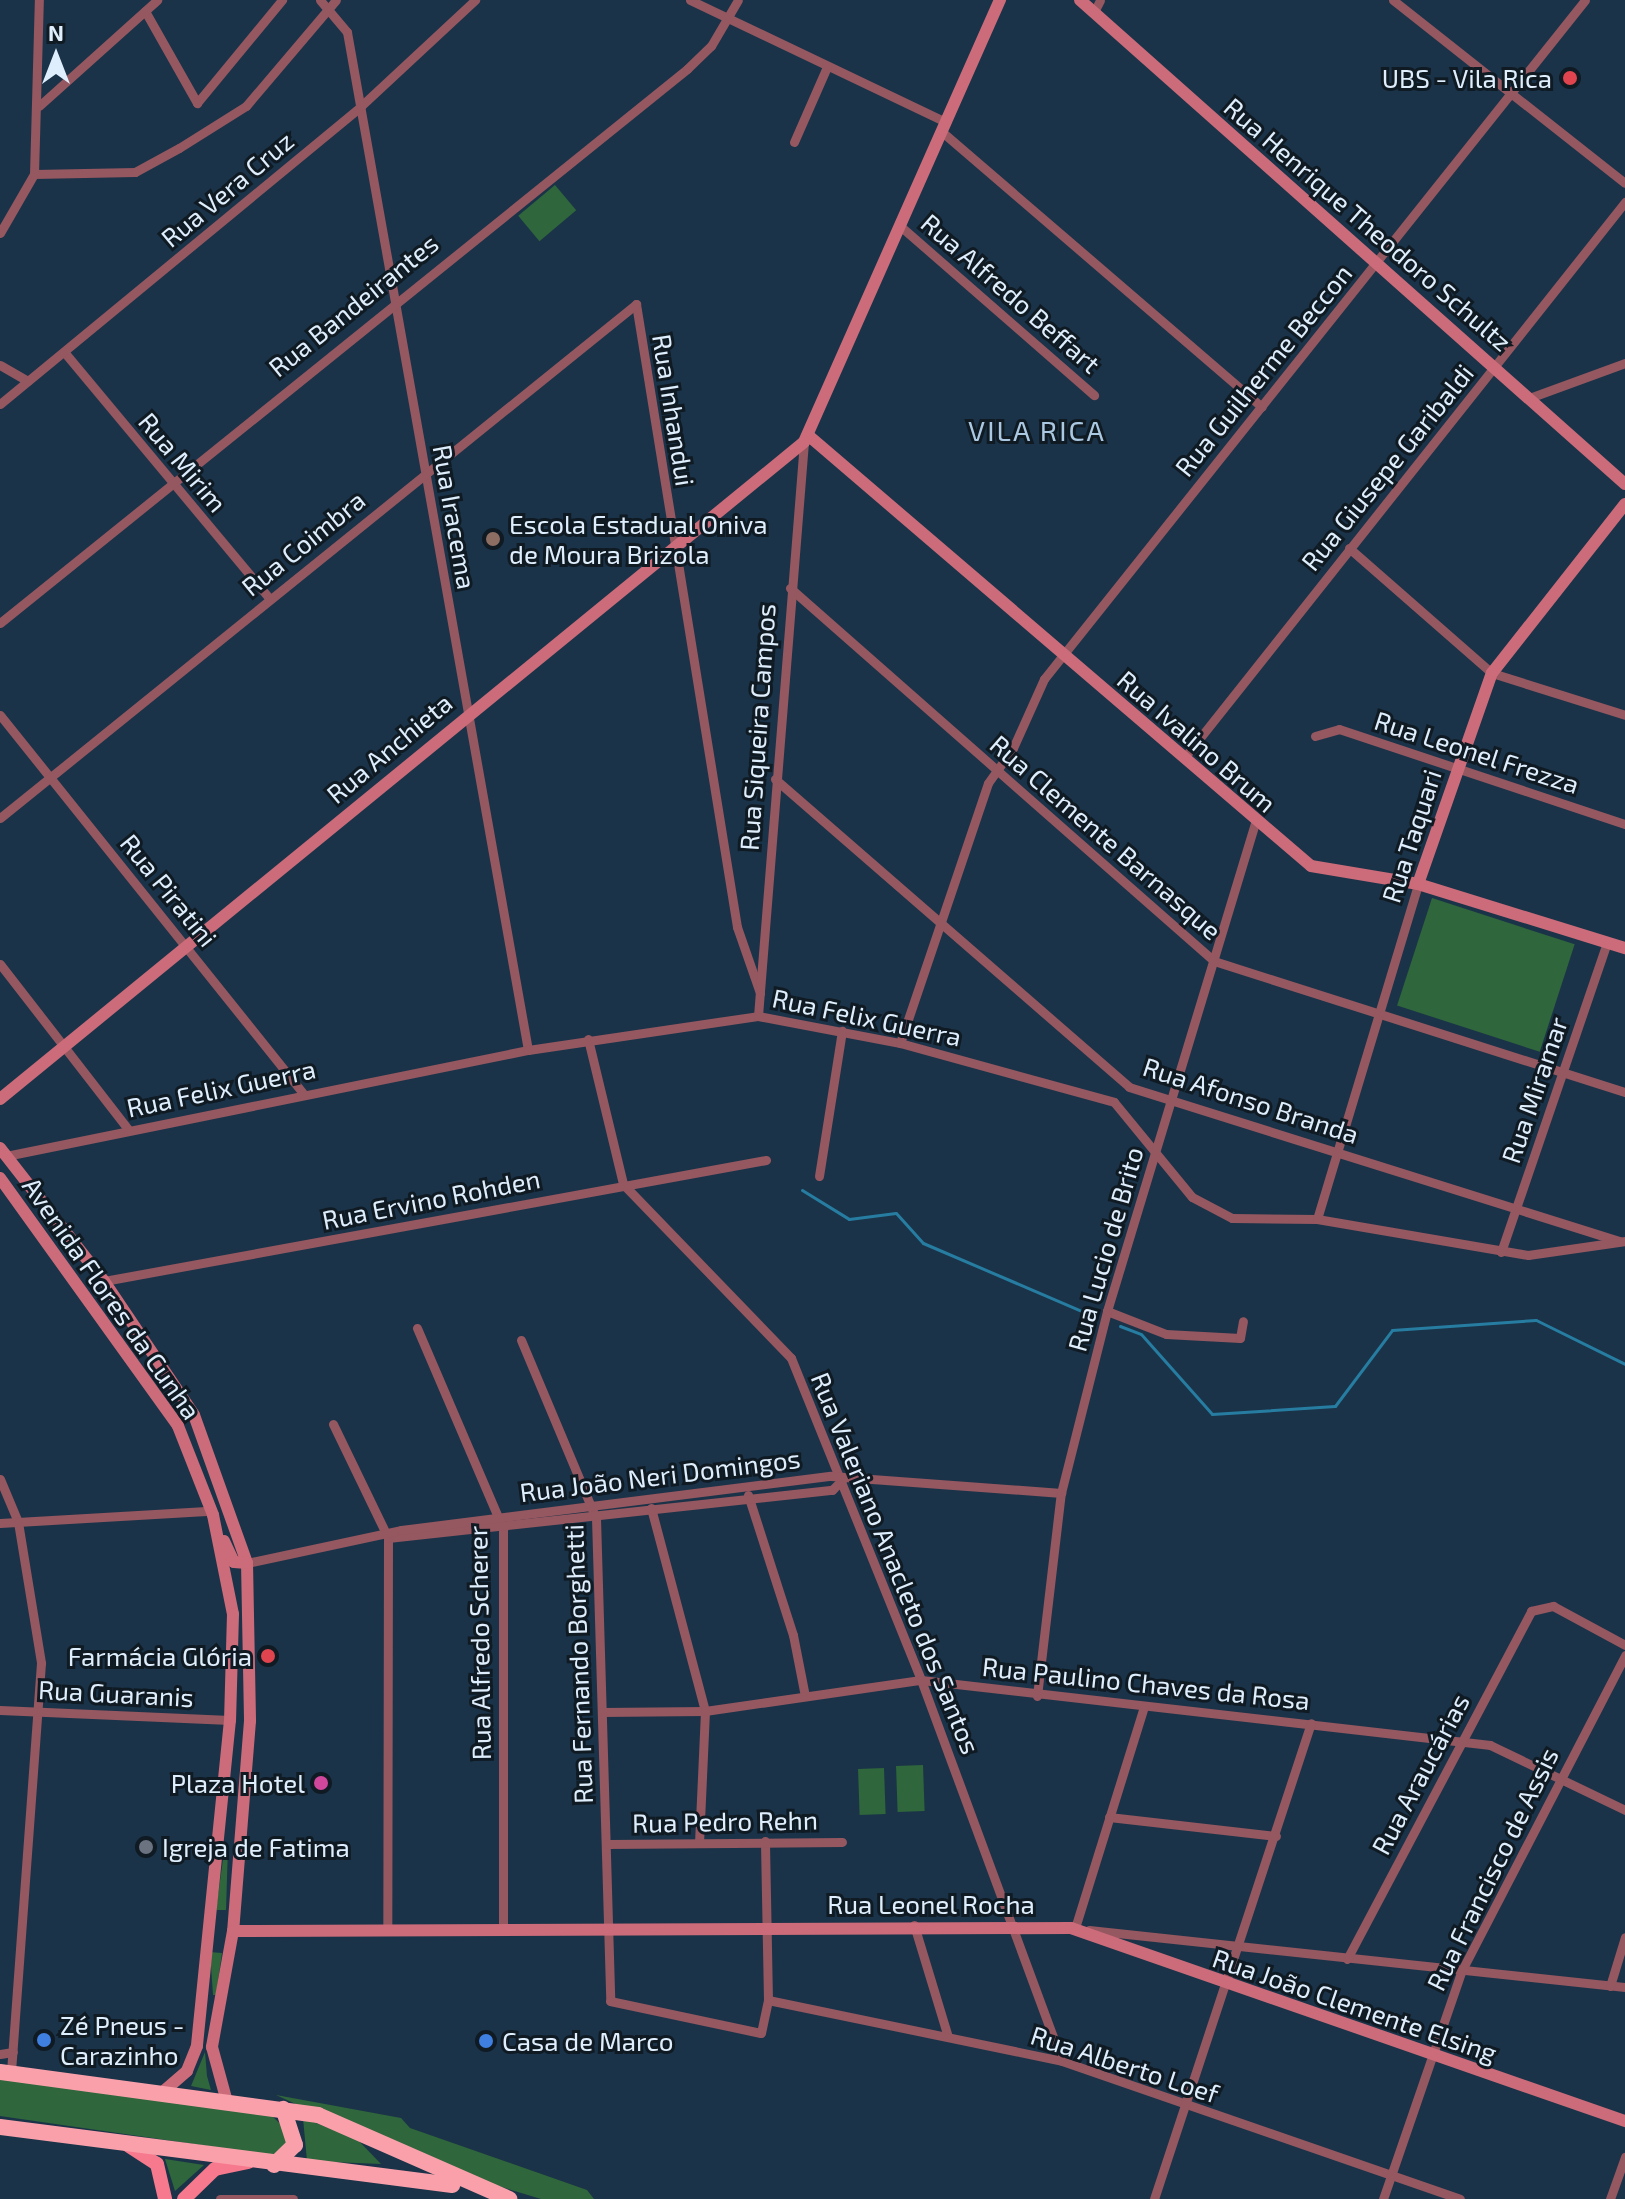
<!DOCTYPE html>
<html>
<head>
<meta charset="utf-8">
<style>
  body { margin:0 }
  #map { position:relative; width:1625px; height:2199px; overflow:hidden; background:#1a3348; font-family:"Exo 2",sans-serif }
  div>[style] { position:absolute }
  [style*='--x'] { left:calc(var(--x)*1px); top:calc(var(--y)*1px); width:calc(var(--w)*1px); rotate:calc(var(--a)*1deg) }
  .green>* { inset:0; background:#2f663b; transform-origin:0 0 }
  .stream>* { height:3px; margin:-1.5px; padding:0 1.5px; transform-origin:1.5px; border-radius:1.5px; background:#267da1 }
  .street>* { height:9px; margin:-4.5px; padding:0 4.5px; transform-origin:4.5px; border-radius:4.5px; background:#955760 }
  .secondary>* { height:12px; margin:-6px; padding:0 6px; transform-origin:6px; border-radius:6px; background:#cc6b79 }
  .primary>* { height:14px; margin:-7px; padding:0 7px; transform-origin:7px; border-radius:7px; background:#f6798d }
  .highway>* { height:16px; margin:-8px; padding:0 8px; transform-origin:8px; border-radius:8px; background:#faa0ab }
  .dots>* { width:22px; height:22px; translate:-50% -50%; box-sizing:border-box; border:4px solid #0f1a23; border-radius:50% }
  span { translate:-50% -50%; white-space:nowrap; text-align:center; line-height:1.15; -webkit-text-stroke:6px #0f1a23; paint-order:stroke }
  .poi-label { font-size:26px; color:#dfeefc }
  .right { translate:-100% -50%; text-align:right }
  .left { translate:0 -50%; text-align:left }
  .street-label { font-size:26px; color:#dfeefc }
  .neighbourhood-label { font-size:28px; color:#abc8e2; letter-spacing:2px }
  .north { position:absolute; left:16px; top:16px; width:80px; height:80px; -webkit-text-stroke:6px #0f1a23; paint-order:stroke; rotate:0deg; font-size:22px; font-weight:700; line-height:32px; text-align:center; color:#dfeefc }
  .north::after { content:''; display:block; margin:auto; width:28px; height:36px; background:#dfeefc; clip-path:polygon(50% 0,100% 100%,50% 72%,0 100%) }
</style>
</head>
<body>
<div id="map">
  <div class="green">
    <div style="left:555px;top:185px;width:33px;height:48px;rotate:50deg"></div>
    <div style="left:1432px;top:898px;width:150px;height:113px;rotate:18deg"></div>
    <div style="left:923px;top:1765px;width:46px;height:27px;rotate:88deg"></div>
    <div style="left:884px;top:1768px;width:46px;height:26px;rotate:88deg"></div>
    <div style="clip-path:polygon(225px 1845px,228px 1846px,226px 1910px,216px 1910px)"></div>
    <div style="clip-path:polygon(210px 1952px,222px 1953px,216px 1995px,213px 1995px)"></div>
    <div style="clip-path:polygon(205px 2052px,207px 2076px,211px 2090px,191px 2086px)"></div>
    <div style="clip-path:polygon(0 2076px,272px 2116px,290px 2133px,283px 2152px,270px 2155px,0 2116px)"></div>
    <div style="clip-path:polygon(276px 2095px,401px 2118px,410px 2128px,587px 2190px,594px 2199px,541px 2199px,429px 2165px)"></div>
    <div style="clip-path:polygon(303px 2118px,357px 2139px,381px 2164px,307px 2161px)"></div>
    <div style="clip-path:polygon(165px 2159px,204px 2165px,175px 2191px)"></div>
  </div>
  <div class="stream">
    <div style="--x:802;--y:1190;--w:55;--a:31.7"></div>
    <div style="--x:849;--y:1219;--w:47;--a:-7.3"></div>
    <div style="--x:896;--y:1213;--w:40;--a:48"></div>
    <div style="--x:923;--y:1243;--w:181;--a:23.2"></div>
    <div style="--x:1120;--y:1326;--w:22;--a:21"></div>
    <div style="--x:1141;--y:1334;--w:107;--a:48.4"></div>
    <div style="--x:1212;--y:1414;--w:123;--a:-3.7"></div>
    <div style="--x:1335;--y:1406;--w:95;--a:-53.1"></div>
    <div style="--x:1392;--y:1330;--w:144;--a:-4"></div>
    <div style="--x:1536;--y:1320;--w:99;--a:26.3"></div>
  </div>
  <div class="street">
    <div style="--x:320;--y:0;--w:42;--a:49.8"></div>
    <div style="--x:347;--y:32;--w:1034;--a:79.92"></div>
    <div style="--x:690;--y:0;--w:284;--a:25.5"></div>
    <div style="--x:1393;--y:0;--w:295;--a:38.3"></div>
    <div style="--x:145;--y:11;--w:106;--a:60.5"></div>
    <div style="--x:197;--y:103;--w:134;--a:-50.5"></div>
    <div style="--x:1094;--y:12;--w:13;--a:-63"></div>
    <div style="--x:39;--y:106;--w:159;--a:-41.9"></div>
    <div style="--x:941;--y:131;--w:423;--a:40.7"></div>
    <div style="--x:794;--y:142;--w:82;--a:-66.3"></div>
    <div style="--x:34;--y:174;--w:101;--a:-1.1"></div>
    <div style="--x:135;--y:172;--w:50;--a:-28.6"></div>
    <div style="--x:179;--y:148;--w:79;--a:-32.1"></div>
    <div style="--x:246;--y:106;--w:139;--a:-49.7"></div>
    <div style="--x:899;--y:225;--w:259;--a:41.1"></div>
    <div style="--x:0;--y:233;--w:68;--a:-60"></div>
    <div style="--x:34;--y:174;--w:174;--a:-88.4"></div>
    <div style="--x:636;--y:304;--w:631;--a:80.79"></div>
    <div style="--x:737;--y:927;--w:70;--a:70.8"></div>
    <div style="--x:65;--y:353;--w:319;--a:50.2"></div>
    <div style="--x:0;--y:365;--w:32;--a:30"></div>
    <div style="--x:1532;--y:397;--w:99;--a:-20.1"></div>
    <div style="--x:0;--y:404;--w:468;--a:-39.5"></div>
    <div style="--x:361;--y:106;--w:156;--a:-42.9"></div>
    <div style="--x:1349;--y:548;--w:190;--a:41.2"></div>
    <div style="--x:1492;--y:673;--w:139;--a:17.5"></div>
    <div style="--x:790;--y:588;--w:565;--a:41.34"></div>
    <div style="--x:1214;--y:961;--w:431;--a:17.7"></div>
    <div style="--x:0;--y:623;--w:883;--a:-38.88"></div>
    <div style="--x:687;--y:69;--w:33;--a:-44"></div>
    <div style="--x:711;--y:46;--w:53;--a:-59.6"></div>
    <div style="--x:0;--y:715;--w:484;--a:51.3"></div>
    <div style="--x:1315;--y:736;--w:25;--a:-16"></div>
    <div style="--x:1339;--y:729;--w:301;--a:18.4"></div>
    <div style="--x:1184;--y:758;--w:710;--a:-51.58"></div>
    <div style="--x:775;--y:779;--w:469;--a:41"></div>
    <div style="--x:1129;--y:1087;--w:514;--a:17.45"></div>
    <div style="--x:0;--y:818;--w:818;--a:-38.94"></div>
    <div style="--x:0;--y:964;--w:209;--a:52.2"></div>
    <div style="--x:758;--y:1016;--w:576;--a:-85.42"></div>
    <div style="--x:588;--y:1039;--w:149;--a:76.4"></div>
    <div style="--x:623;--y:1184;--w:242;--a:46"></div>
    <div style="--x:791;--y:1358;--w:347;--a:68"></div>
    <div style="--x:921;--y:1680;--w:406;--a:69.7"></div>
    <div style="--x:900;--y:1043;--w:274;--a:-71.3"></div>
    <div style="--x:988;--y:783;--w:43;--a:-54.5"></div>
    <div style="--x:1013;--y:748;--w:76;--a:-65.8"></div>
    <div style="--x:1044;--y:679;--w:868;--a:-51.45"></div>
    <div style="--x:6;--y:1156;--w:533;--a:-11.48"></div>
    <div style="--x:528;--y:1050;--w:232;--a:-8.4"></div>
    <div style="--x:758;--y:1016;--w:145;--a:10.8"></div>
    <div style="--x:900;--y:1043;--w:222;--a:15.4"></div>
    <div style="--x:1114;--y:1102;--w:123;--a:50.6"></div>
    <div style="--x:1192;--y:1197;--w:45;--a:27.7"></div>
    <div style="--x:1232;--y:1218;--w:85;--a:0.7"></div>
    <div style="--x:1317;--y:1219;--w:214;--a:9.7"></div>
    <div style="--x:1528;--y:1255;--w:98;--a:-8.2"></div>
    <div style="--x:819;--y:1176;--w:147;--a:-81"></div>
    <div style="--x:1317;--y:1219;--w:350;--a:-73.2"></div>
    <div style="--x:1501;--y:1252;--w:327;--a:-71.1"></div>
    <div style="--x:104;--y:1281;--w:673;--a:-10.36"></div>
    <div style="--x:1107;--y:1311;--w:63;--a:21.3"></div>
    <div style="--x:1166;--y:1334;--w:74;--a:3.1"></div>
    <div style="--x:1240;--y:1338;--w:17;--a:-80"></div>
    <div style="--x:417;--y:1328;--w:219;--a:66.8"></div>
    <div style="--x:503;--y:1529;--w:398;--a:90"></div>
    <div style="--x:521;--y:1340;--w:193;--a:67.2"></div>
    <div style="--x:596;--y:1518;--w:483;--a:88.3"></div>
    <div style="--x:610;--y:2001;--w:154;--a:12"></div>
    <div style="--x:761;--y:2033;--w:34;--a:-78"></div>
    <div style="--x:768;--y:2000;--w:159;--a:-91.1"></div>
    <div style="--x:333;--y:1424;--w:127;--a:64.2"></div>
    <div style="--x:388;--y:1538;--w:391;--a:90.1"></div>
    <div style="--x:0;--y:1479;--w:47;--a:67.3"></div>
    <div style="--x:18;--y:1522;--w:143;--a:80.7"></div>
    <div style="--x:41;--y:1663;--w:411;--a:94.2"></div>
    <div style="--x:748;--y:1495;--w:147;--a:72.2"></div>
    <div style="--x:793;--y:1635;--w:62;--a:78.9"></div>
    <div style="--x:651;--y:1508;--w:210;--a:75.1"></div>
    <div style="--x:705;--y:1711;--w:131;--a:92.6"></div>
    <div style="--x:0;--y:1523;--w:211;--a:-3.3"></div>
    <div style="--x:388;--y:1538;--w:447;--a:-6.2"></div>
    <div style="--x:832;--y:1490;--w:16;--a:-45"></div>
    <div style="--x:247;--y:1563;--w:157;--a:-12.1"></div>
    <div style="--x:401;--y:1530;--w:433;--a:-7.2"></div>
    <div style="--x:831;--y:1476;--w:231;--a:4.2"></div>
    <div style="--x:1037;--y:1696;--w:204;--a:-83.3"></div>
    <div style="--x:1061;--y:1493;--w:188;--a:-75.8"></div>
    <div style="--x:1107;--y:1311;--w:510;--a:-73.13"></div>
    <div style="--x:0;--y:1710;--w:230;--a:2.5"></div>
    <div style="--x:602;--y:1712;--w:103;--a:-0.6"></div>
    <div style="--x:705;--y:1711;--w:218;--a:-8.2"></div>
    <div style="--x:921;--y:1680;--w:573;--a:6.52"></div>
    <div style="--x:1490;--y:1745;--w:150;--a:25.7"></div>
    <div style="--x:1109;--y:1817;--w:168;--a:6.5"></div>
    <div style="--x:608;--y:1844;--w:234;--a:-0.5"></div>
    <div style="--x:914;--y:1925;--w:117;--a:73.1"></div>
    <div style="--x:1075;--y:1928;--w:232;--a:-72.7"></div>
    <div style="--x:1089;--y:1930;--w:539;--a:6.07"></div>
    <div style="--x:1347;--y:1959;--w:394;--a:-62.1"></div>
    <div style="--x:1531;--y:1611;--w:23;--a:-13"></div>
    <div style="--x:1553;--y:1606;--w:82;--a:28.4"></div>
    <div style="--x:1610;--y:1986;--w:51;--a:-73"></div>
    <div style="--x:768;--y:2000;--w:300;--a:11.7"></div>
    <div style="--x:1062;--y:2061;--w:421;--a:19.1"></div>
    <div style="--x:0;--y:2054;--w:13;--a:-9"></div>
    <div style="--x:220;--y:2199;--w:73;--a:0"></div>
    <div style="--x:1154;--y:2199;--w:501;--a:-71.75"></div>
    <div style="--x:1383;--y:2199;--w:240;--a:-71"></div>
    <div style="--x:1461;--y:1972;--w:357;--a:-62.6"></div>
    <div style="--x:1610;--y:2199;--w:45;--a:-70.3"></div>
  </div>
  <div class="secondary">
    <div style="--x:1080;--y:0;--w:729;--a:41.61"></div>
    <div style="--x:809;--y:436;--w:661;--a:40.58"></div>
    <div style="--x:1311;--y:866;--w:109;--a:9.5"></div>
    <div style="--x:1418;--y:884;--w:217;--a:17.2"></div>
    <div style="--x:1418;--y:884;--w:224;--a:-70.7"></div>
    <div style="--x:1492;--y:673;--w:215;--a:-51.8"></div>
    <div style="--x:0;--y:1099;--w:1038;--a:-39.25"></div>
    <div style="--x:804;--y:442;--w:484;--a:-66.1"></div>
    <div style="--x:0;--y:1148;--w:169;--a:52"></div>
    <div style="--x:104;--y:1281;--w:161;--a:56.1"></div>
    <div style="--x:194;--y:1415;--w:157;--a:70.3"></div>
    <div style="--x:247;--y:1563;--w:158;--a:88.9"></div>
    <div style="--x:250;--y:1721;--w:211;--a:94.6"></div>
    <div style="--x:233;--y:1931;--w:118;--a:100.3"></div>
    <div style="--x:212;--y:2047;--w:57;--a:74.7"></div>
    <div style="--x:0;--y:1178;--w:305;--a:54.3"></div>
    <div style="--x:178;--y:1426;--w:96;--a:68.5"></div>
    <div style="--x:213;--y:1515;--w:101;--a:78.6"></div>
    <div style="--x:233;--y:1614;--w:106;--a:91.6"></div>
    <div style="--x:230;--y:1720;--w:328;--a:95.8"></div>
    <div style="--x:197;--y:2046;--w:27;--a:112"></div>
    <div style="--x:187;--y:2071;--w:33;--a:139"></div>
    <div style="--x:224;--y:1541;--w:23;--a:65"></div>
    <div style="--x:234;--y:1562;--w:13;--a:4"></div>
    <div style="--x:233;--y:1931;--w:838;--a:-0.21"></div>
    <div style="--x:1071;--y:1928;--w:587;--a:19.21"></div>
  </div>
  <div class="primary">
    <div style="--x:129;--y:2146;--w:33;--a:33"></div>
    <div style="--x:157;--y:2164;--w:36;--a:77"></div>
    <div style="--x:184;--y:2199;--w:43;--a:-44.1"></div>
    <div style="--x:215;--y:2169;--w:34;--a:-12"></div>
  </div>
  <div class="highway">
    <div style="--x:0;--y:2072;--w:321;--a:7.7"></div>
    <div style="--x:318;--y:2115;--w:209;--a:23.7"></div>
    <div style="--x:0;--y:2127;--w:456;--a:7.3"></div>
    <div style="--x:274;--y:2165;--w:29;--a:-44"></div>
    <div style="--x:295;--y:2145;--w:38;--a:-108"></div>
  </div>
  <div class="dots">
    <div style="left:1570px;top:78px;background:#e0444e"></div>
    <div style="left:493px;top:539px;background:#8d6e63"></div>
    <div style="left:268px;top:1656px;background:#e0444e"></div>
    <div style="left:321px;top:1783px;background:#d1479c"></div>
    <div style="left:146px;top:1847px;background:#6b7280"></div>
    <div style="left:44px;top:2040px;background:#3f7fe0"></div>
    <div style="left:486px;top:2041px;background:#3f7fe0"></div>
  </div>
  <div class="poi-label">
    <span class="right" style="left:1552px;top:78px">UBS - Vila Rica</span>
    <span class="left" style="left:509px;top:539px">Escola Estadual Oniva<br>de Moura Brizola</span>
    <span class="right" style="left:252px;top:1656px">Farmácia Glória</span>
    <span class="right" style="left:305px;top:1783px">Plaza Hotel</span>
    <span class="left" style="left:162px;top:1847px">Igreja de Fatima</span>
    <span class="left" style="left:60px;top:2040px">Zé Pneus -<br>Carazinho</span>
    <span class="left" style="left:502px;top:2041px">Casa de Marco</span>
  </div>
  <div class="street-label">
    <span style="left:227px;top:189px;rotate:-40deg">Rua Vera Cruz</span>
    <span style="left:1368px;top:224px;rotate:41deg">Rua Henrique Theodoro Schultz</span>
    <span style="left:1011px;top:293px;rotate:41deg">Rua Alfredo Beffart</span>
    <span style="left:353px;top:305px;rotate:-39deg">Rua Bandeirantes</span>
    <span style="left:1263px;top:370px;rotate:-51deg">Rua Guilherme Beccon</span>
    <span style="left:674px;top:410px;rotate:81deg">Rua Inhandui</span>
    <span style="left:183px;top:462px;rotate:50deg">Rua Mirim</span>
    <span style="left:1387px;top:467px;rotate:-51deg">Rua Giusepe Garibaldi</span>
    <span style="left:455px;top:517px;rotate:80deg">Rua Iracema</span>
    <span style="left:303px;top:543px;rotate:-39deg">Rua Coimbra</span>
    <span style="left:757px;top:727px;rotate:-86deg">Rua Siqueira Campos</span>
    <span style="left:1197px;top:741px;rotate:41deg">Rua Ivalino Brum</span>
    <span style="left:389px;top:748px;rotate:-40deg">Rua Anchieta</span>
    <span style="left:1477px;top:752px;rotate:18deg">Rua Leonel Frezza</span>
    <span style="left:1411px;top:836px;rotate:-72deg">Rua Taquari</span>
    <span style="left:1106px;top:837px;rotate:41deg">Rua Clemente Barnasque</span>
    <span style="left:169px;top:890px;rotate:51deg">Rua Piratini</span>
    <span style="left:867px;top:1017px;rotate:12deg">Rua Felix Guerra</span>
    <span style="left:221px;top:1088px;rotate:-12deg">Rua Felix Guerra</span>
    <span style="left:1534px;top:1090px;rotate:-71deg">Rua Miramar</span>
    <span style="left:1251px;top:1100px;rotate:18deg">Rua Afonso Branda</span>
    <span style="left:431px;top:1199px;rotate:-11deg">Rua Ervino Rohden</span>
    <span style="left:1105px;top:1249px;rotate:-74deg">Rua Lucio de Brito</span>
    <span style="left:112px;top:1298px;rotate:55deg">Avenida Flores da Cunha</span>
    <span style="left:660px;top:1475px;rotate:-7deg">Rua João Neri Domingos</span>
    <span style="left:896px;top:1563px;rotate:68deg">Rua Valeriano Anacleto dos Santos</span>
    <span style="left:479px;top:1643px;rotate:-91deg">Rua Alfredo Scherer</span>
    <span style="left:578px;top:1664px;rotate:-92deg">Rua Fernando Borghetti</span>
    <span style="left:1146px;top:1683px;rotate:6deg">Rua Paulino Chaves da Rosa</span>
    <span style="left:116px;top:1693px;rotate:3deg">Rua Guaranis</span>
    <span style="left:1420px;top:1774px;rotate:-62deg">Rua Araucárias</span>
    <span style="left:725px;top:1821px;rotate:-1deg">Rua Pedro Rehn</span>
    <span style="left:1492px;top:1869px;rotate:-64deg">Rua Francisco de Assis</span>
    <span style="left:931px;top:1904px">Rua Leonel Rocha</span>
    <span style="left:1355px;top:2005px;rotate:19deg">Rua João Clemente Elsing</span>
    <span style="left:1125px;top:2064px;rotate:18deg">Rua Alberto Loef</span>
  </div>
  <div class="neighbourhood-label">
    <span style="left:1037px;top:430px">VILA RICA</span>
  </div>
  <div class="north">N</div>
</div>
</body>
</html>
